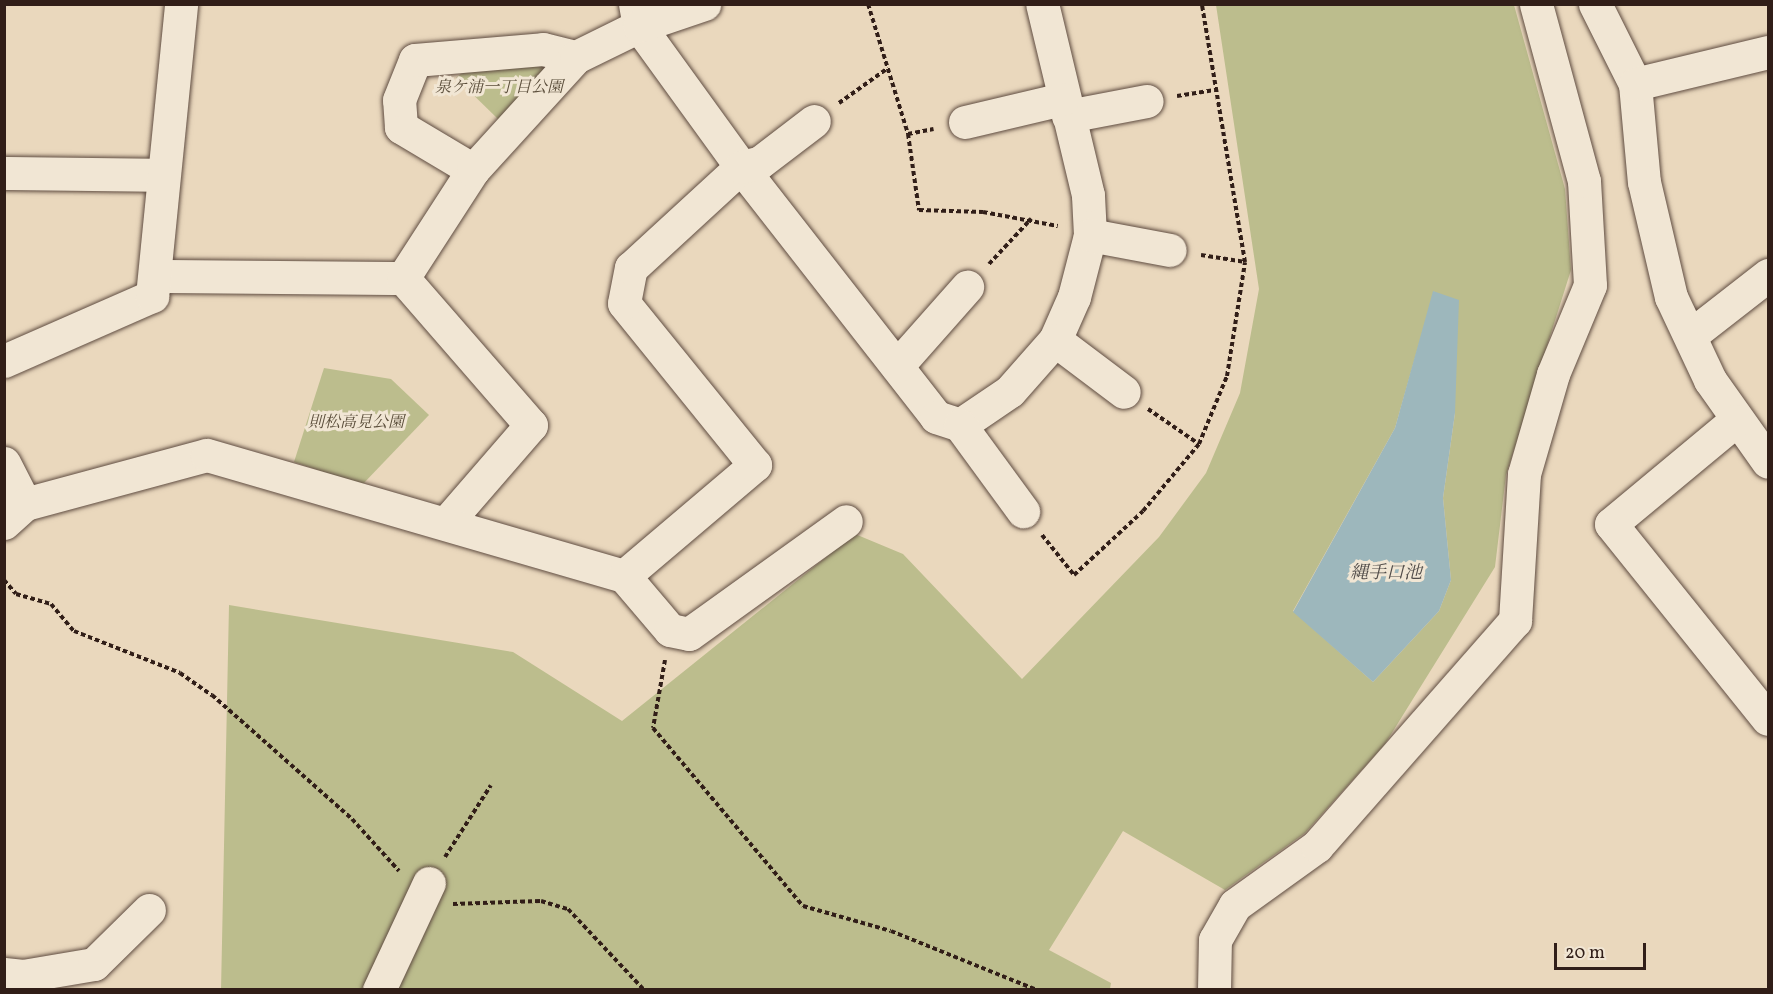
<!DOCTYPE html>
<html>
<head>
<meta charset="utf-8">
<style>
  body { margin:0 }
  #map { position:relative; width:1773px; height:994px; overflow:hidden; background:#ead8bd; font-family:Vollkorn,"Noto Serif JP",serif }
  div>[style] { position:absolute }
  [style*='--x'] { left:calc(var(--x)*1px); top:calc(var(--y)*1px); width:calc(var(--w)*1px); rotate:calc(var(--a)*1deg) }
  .green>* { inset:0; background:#bcbd8d }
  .water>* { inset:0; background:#9db7bc }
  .path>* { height:4px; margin-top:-2px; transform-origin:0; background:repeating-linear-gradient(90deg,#311e18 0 4.5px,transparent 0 7.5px) }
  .roads { filter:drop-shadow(0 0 2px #5f4c41) drop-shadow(0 0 2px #5f4c41) }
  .minor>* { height:33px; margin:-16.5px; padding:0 16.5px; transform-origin:16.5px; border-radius:16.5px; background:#f1e6d4 }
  span { translate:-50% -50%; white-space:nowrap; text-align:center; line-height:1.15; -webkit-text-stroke:6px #f1e6d4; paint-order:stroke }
  .park-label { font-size:16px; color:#5b4e3b; font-style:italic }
  .water-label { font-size:18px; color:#514c49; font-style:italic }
  .frame { position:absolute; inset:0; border:6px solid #311e18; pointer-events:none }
  .scale { position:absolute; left:1554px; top:943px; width:92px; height:27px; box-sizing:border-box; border:3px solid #311e18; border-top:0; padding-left:8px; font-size:18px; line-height:21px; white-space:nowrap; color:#311e18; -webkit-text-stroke:4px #f1e6d4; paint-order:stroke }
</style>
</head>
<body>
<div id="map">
  <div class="green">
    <div style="clip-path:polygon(evenodd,1216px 5px,1514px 5px,1565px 189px,1571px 270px,1506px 475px,1495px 567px,1385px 744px,1305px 833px,1225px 890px,1123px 831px,1049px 950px,1111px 983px,1110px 989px,221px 990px,229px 605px,513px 652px,622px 721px,855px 534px,903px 554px,1022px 679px,1159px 537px,1206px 473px,1240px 393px,1259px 289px,1216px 5px,1434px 291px,1455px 413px,1443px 498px,1451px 580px,1439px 611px,1373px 682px,1293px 611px,1395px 428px,1434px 291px)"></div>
    <div style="clip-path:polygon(542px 60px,546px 75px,499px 120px,456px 78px,466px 69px)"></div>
    <div style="clip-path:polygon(324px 368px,391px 379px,429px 415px,362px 485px,294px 462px)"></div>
  </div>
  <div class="water">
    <div style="clip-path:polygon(1433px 291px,1459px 300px,1455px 413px,1443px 498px,1451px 580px,1439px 611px,1373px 682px,1293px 612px,1395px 428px)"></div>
  </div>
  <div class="path">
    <div style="--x:868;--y:4;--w:136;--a:72.9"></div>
    <div style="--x:908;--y:134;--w:77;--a:81.8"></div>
    <div style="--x:919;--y:210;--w:64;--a:1.8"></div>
    <div style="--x:983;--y:212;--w:76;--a:10.6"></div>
    <div style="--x:1177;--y:96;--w:38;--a:-9"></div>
    <div style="--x:839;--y:103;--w:60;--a:-35.5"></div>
    <div style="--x:908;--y:134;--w:26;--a:-11"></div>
    <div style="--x:1201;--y:255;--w:45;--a:9"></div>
    <div style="--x:989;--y:264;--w:62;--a:-47"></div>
    <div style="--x:1148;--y:409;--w:62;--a:34.5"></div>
    <div style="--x:1042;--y:535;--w:51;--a:51.3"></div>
    <div style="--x:1074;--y:575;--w:94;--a:-42.8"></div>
    <div style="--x:1143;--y:511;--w:87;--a:-50.1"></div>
    <div style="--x:1199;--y:444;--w:74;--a:-67.6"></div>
    <div style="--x:1227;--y:376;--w:115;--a:-81"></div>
    <div style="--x:1245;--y:262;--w:262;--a:-99.5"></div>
    <div style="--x:4;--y:580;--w:18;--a:49"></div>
    <div style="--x:16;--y:594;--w:36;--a:16"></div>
    <div style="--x:51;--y:604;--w:35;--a:50"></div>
    <div style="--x:74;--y:631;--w:114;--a:21.6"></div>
    <div style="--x:180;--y:673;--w:39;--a:35"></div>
    <div style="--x:212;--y:695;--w:187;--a:41.5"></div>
    <div style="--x:352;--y:819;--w:70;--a:47.9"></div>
    <div style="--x:665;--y:660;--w:69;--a:100"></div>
    <div style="--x:653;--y:728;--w:233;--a:49.9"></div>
    <div style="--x:803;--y:906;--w:91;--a:15.9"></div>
    <div style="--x:891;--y:931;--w:157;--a:22"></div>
    <div style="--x:445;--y:857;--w:85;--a:-57.4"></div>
    <div style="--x:453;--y:904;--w:88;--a:-2"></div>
    <div style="--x:541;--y:901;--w:28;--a:17"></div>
    <div style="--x:568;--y:909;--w:111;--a:46.8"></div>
  </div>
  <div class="roads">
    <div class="minor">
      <div style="--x:635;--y:4;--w:22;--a:80"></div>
      <div style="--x:639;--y:26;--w:174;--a:54.1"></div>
      <div style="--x:741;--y:167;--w:317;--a:52"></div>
      <div style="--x:936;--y:417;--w:25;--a:18"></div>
      <div style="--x:960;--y:425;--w:60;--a:-34.2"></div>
      <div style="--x:1010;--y:391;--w:68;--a:-48.6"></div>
      <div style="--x:1055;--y:340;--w:47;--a:-66.2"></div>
      <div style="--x:1074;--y:297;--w:64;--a:-75.5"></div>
      <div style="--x:1090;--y:235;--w:40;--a:-92.9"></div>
      <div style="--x:1088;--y:195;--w:196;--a:-103.5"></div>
      <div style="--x:1595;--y:4;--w:89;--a:63.4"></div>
      <div style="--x:1635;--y:84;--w:98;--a:84.8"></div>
      <div style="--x:1644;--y:182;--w:118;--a:76.8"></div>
      <div style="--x:1671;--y:297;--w:92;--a:64.8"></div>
      <div style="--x:1710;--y:380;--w:100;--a:54.7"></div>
      <div style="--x:1635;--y:84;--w:137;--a:-13.5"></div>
      <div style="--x:1068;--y:116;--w:80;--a:-10.8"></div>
      <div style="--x:965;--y:122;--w:100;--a:-13.3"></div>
      <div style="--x:473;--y:170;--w:84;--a:-149.2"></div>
      <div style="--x:401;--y:127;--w:27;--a:-94"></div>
      <div style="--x:399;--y:100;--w:43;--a:-68.2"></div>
      <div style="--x:415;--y:60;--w:128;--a:-4.9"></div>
      <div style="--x:543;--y:49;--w:34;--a:14"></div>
      <div style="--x:4;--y:173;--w:155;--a:0.7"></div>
      <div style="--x:1090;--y:235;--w:81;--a:10.6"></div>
      <div style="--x:156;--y:276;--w:247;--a:0.5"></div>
      <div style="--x:403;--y:278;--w:129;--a:-57.1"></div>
      <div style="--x:473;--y:170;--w:153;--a:-47.7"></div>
      <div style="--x:576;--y:57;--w:70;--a:-26.2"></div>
      <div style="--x:639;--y:26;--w:69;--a:-18.7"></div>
      <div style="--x:403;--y:278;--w:195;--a:49"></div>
      <div style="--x:531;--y:425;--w:128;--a:130.9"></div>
      <div style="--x:1691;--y:335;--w:98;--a:-37.9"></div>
      <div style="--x:1055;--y:340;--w:86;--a:37"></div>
      <div style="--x:4;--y:361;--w:162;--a:-23.7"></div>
      <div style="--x:152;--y:296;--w:293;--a:-84.3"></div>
      <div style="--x:897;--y:366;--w:106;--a:-48.5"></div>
      <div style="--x:1735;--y:421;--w:161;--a:140.3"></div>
      <div style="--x:1611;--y:524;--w:250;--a:51.2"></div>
      <div style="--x:960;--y:425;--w:107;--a:53.8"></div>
      <div style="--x:4;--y:463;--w:46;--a:62.9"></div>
      <div style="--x:25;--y:504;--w:188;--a:-15.1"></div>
      <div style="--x:207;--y:455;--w:434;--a:16.2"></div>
      <div style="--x:624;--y:576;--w:71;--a:49.6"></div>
      <div style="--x:670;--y:630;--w:19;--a:12"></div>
      <div style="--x:689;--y:634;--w:193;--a:-35.7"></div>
      <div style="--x:4;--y:523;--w:28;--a:-42"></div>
      <div style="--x:624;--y:576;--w:172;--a:-40.3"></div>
      <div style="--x:755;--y:465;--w:208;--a:-129"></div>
      <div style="--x:624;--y:303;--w:36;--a:-79"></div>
      <div style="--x:631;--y:268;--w:149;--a:-42.6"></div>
      <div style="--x:741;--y:167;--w:18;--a:-13"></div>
      <div style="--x:759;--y:163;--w:69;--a:-37.4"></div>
      <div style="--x:4;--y:974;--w:19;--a:6"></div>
      <div style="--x:23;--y:976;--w:72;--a:-9.6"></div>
      <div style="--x:94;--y:964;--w:77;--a:-44.5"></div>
      <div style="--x:379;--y:990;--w:118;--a:-65"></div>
      <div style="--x:1214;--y:990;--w:50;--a:-88.9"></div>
      <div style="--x:1215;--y:940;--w:40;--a:-60.3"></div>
      <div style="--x:1235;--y:905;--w:101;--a:-35.7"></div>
      <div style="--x:1317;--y:846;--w:300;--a:-48.7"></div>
      <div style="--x:1515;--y:621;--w:147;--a:-86.5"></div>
      <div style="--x:1524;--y:474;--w:104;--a:-73.8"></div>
      <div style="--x:1553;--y:374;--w:96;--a:-67.4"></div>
      <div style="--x:1590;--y:285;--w:104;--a:-93.3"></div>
      <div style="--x:1584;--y:181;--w:183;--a:-105.2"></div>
    </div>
  </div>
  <div class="park-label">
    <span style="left:499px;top:88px">泉ケ浦一丁目公園</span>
    <span style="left:356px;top:423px">則松高見公園</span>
  </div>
  <div class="water-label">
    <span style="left:1386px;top:574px">縄手口池</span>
  </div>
  <div class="frame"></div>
  <div class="scale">20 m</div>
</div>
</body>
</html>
